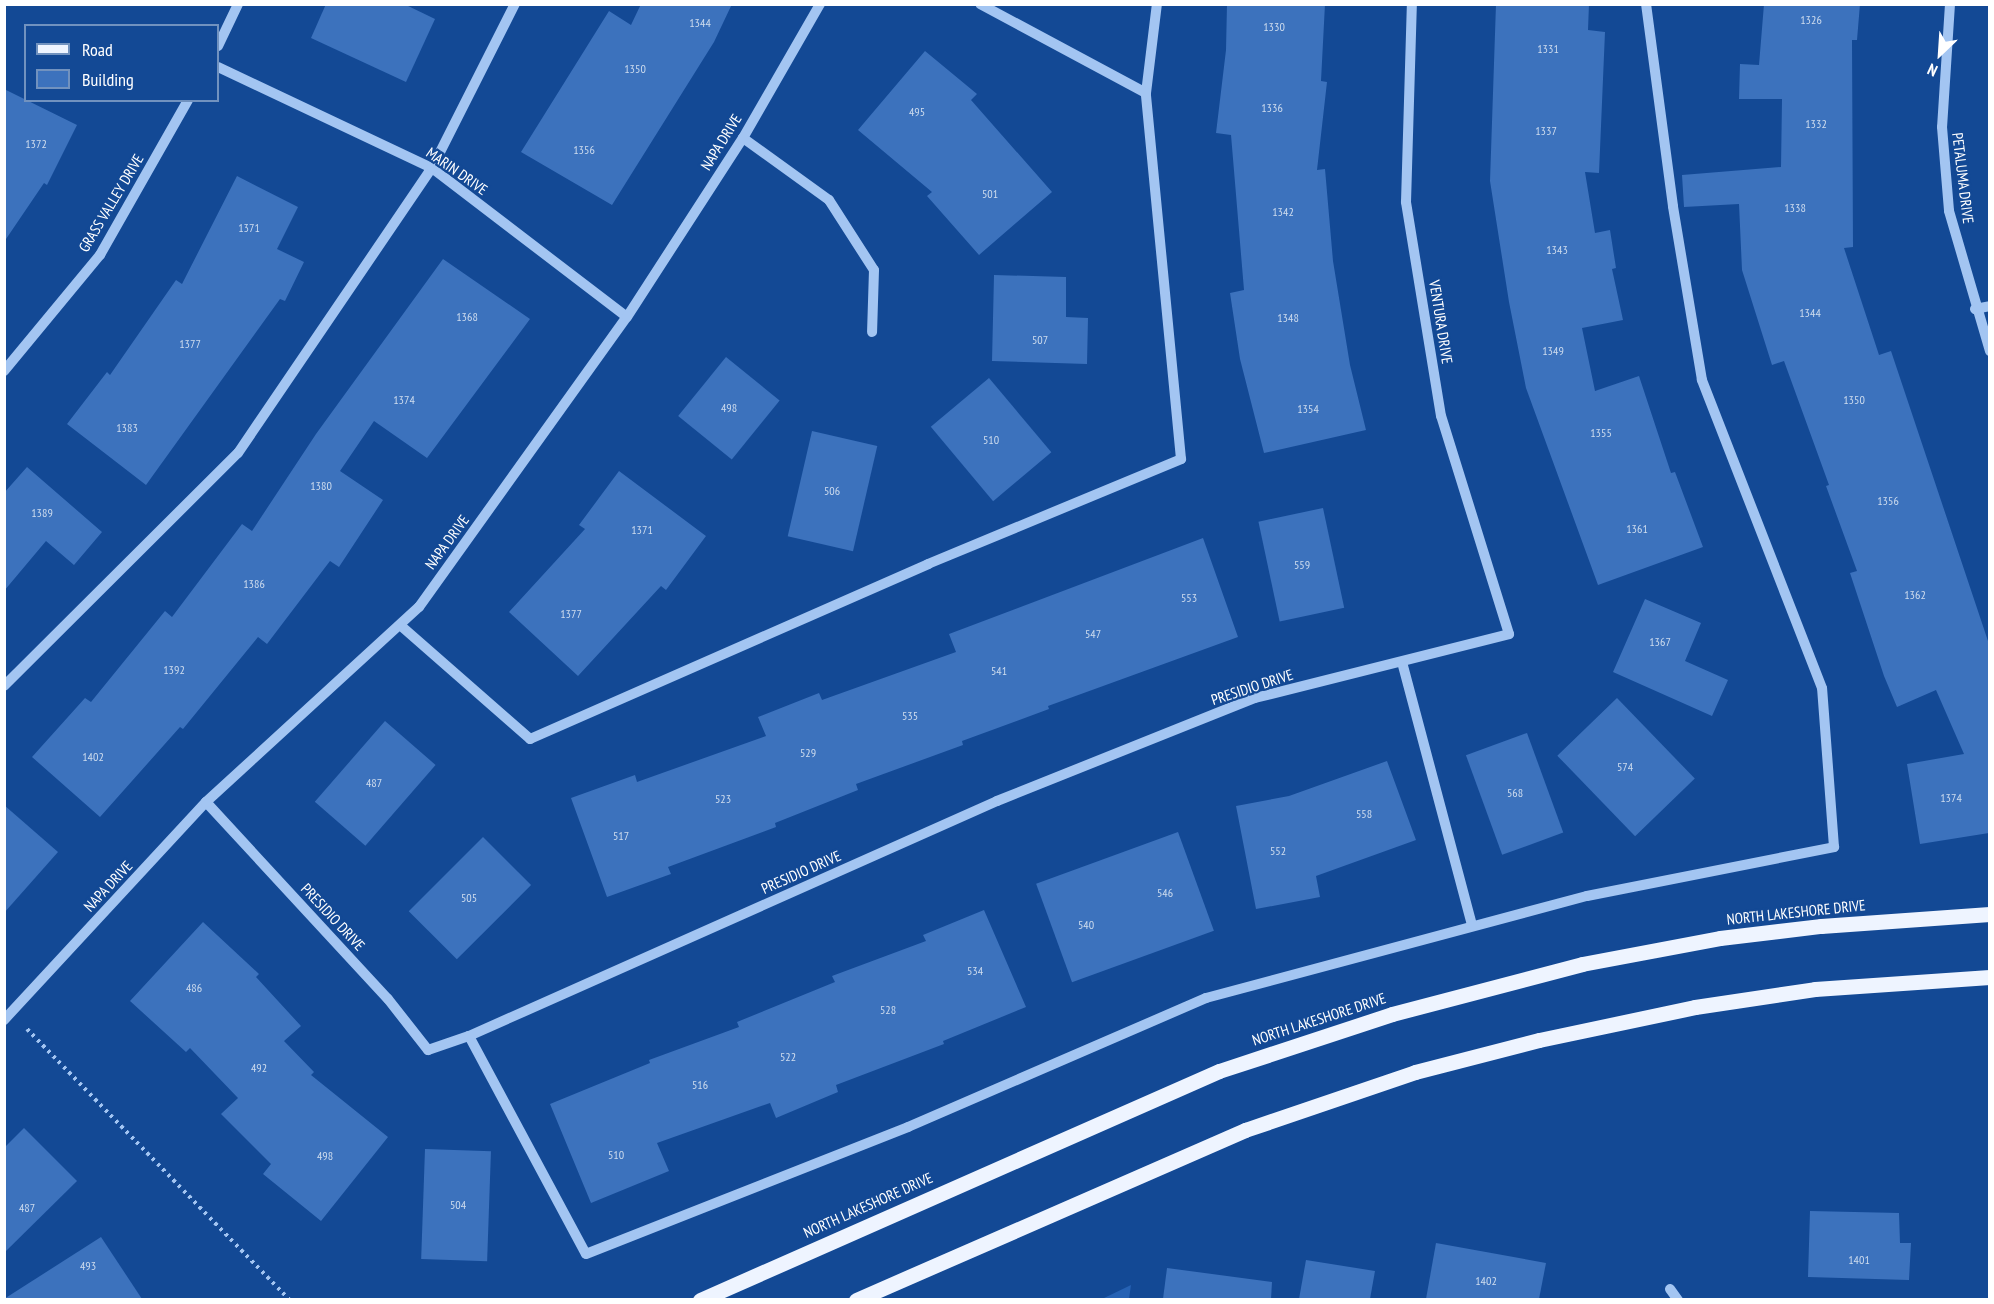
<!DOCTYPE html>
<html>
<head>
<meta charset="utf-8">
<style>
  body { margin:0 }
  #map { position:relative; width:1994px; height:1304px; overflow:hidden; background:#134995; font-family:"PT Sans Narrow",sans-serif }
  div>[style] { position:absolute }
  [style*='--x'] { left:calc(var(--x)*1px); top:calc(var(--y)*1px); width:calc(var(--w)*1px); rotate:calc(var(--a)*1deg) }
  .green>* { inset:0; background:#2662b4 }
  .building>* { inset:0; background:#3c72bd; transform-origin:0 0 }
  .path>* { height:4px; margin-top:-2px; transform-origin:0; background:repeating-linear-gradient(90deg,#a3c5f2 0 3px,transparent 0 7.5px) }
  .minor>* { height:10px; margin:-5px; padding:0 5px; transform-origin:5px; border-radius:5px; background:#a3c5f2 }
  .major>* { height:15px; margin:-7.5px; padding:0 7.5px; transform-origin:7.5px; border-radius:7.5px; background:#eef4ff }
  span { translate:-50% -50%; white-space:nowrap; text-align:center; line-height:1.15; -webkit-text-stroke:4.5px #134995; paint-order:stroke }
  .number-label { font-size:12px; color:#cedcee }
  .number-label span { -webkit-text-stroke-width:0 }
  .street-label { font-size:15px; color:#fff }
  .frame { position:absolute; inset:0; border:6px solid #fff; pointer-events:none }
  .legend { position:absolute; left:24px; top:24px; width:195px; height:78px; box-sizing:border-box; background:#134995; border:2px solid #7192bf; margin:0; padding:8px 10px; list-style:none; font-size:18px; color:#fff }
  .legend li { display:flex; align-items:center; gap:12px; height:30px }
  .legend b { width:30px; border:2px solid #7192bf }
  .north { position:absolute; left:1910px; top:24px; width:60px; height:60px; -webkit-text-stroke:4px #134995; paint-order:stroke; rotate:205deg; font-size:16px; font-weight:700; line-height:24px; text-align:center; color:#fff }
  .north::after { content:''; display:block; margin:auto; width:21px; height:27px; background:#fff; clip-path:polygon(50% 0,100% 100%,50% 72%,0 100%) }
</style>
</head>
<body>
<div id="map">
  <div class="green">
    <div style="clip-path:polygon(1131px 1285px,1129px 1299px,1102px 1299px)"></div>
  </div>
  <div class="building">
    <div style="clip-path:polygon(326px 4px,404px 4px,435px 19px,406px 82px,311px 38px)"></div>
    <div style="clip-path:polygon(641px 4px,732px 4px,714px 42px,612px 205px,521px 152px,609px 11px,631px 25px)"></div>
    <div style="clip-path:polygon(1227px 4px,1325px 4px,1321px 81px,1327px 82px,1317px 170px,1325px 169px,1333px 261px,1350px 365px,1366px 430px,1264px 453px,1240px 359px,1230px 293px,1244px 290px,1231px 135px,1216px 133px,1226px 50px)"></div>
    <div style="clip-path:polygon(1496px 4px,1589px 4px,1588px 30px,1605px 32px,1599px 173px,1585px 172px,1595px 233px,1610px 230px,1616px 268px,1612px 269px,1623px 320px,1582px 328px,1595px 391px,1639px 376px,1671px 473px,1675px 472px,1703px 547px,1598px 585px,1526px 388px,1509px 302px,1490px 181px)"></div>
    <div style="clip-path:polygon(1764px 4px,1860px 4px,1857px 40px,1852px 40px,1853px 247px,1844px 248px,1879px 355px,1891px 351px,1989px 644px,1989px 833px,1920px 844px,1907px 764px,1964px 754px,1936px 690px,1897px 707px,1884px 676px,1850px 573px,1857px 571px,1826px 486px,1829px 485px,1784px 361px,1772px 365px,1742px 270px,1739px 204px,1684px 207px,1682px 175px,1781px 167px,1782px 99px,1739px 99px,1740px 64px,1759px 65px)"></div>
    <div style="clip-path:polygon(925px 51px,977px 94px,971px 100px,1052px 192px,979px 255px,927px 196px,932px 192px,858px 130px)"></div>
    <div style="clip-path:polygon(4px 89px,77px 125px,47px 185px,44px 183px,4px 242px)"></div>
    <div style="clip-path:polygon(237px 176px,298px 207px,277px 249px,304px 262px,285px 301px,280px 299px,146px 485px,67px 424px,107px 372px,110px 375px,176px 280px,182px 284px)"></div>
    <div style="clip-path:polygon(443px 259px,530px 319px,427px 458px,374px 421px,340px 471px,383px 500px,339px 567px,330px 561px,267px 644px,258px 637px,183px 729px,180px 727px,100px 817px,32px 757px,85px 698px,91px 702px,165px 611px,172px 617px,242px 524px,252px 531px,316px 434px)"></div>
    <div style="clip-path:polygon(994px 275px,1066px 277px,1066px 317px,1088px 318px,1087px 364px,992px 361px)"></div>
    <div style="left:726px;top:357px;width:69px;height:76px;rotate:39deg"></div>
    <div style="left:989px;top:378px;width:97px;height:76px;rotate:50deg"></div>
    <div style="left:812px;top:431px;width:67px;height:108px;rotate:13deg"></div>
    <div style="clip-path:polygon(27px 467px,102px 532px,74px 565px,46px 541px,4px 591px,4px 493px)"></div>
    <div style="clip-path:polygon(619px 471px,706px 536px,666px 590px,661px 586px,578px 676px,509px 612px,585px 529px,579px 525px)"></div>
    <div style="left:1323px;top:508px;width:102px;height:66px;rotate:78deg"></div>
    <div style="clip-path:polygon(1203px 538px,1238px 637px,1048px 706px,1049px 709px,962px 741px,963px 745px,856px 784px,858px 790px,775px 823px,776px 827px,668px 867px,671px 874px,607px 897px,571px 798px,635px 775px,637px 782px,766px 736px,758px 717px,819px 693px,822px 700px,956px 652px,949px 634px)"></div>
    <div style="clip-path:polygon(1645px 599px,1701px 623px,1685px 661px,1728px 680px,1712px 716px,1613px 672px)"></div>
    <div style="left:1617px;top:698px;width:112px;height:83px;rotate:46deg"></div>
    <div style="left:385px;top:721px;width:67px;height:107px;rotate:41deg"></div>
    <div style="left:1527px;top:733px;width:106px;height:65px;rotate:70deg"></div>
    <div style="clip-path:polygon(1387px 761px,1416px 840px,1316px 876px,1320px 897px,1256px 909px,1236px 806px,1289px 796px)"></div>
    <div style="clip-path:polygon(4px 805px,58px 852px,4px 913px)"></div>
    <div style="left:1178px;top:832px;width:105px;height:151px;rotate:70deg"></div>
    <div style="left:483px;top:837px;width:68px;height:105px;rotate:45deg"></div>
    <div style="clip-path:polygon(984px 910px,1026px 1007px,943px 1041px,944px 1044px,836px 1085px,838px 1092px,776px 1118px,770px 1103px,657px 1143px,669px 1171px,591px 1203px,550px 1104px,650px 1063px,649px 1060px,739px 1027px,737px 1022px,835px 982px,832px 976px,926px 941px,923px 935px)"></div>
    <div style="clip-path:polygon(203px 922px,259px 974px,256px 977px,301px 1026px,284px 1041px,314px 1072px,311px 1075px,388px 1137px,321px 1221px,263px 1174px,271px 1164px,221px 1114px,238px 1098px,190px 1048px,186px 1052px,130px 1001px)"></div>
    <div style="clip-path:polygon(24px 1128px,77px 1181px,4px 1253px,4px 1148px)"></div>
    <div style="left:425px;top:1149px;width:66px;height:110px;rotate:2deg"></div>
    <div style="clip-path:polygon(1810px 1211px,1899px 1213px,1900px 1243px,1911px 1243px,1909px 1280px,1808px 1277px)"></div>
    <div style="clip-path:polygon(101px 1237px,142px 1299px,4px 1299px)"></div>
    <div style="clip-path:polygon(1436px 1243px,1546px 1263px,1539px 1299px,1426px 1299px)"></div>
    <div style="clip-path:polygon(1306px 1260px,1375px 1271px,1370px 1299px,1299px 1299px)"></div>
    <div style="clip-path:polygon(1167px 1268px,1272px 1282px,1271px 1299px,1163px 1299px)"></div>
  </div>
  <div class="path">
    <div style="--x:27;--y:1029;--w:378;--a:45.9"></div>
  </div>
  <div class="minor">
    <div style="--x:1950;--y:4;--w:123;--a:93.7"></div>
    <div style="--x:1942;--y:127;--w:84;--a:85.2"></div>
    <div style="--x:1949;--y:211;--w:146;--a:73.7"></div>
    <div style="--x:218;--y:46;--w:47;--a:-64.5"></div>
    <div style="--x:218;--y:67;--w:237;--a:25.3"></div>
    <div style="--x:432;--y:168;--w:245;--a:37.4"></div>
    <div style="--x:1146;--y:93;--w:90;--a:-83"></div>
    <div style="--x:743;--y:138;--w:106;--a:35.8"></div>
    <div style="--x:829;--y:200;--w:83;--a:57.3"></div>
    <div style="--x:874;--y:270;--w:62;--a:91.8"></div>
    <div style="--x:1975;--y:309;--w:15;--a:-11"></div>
    <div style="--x:4;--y:371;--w:151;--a:-50.4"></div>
    <div style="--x:100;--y:255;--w:178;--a:-60.4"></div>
    <div style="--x:400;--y:625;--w:173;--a:41.2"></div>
    <div style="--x:530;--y:739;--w:435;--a:-23.7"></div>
    <div style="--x:928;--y:564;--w:274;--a:-22.5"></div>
    <div style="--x:1181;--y:459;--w:368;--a:-95.5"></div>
    <div style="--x:1146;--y:93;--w:188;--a:-151.8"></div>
    <div style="--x:1402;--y:662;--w:273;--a:75.1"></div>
    <div style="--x:4;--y:686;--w:330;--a:-44.9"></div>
    <div style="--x:238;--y:453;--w:345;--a:-55.8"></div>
    <div style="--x:432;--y:168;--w:184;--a:-63.2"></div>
    <div style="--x:206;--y:802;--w:268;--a:47.3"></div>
    <div style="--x:388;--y:999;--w:65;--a:51.9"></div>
    <div style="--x:428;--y:1050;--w:43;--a:-18.9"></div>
    <div style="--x:469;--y:1036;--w:578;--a:-23.99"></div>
    <div style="--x:997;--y:801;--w:278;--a:-21.8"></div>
    <div style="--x:1255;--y:698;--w:262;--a:-14.1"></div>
    <div style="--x:1509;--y:634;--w:228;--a:-107.3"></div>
    <div style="--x:1441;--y:416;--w:217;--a:-99.3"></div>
    <div style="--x:1406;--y:202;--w:198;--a:-88.3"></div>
    <div style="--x:4;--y:1020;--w:297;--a:-47.2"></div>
    <div style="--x:206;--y:802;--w:289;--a:-42.5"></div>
    <div style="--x:419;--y:607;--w:357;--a:-54.4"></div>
    <div style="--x:627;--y:317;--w:213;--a:-57.1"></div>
    <div style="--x:743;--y:138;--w:155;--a:-60.1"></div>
    <div style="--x:469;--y:1036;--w:247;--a:61.8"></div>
    <div style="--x:586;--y:1254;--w:346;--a:-21.5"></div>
    <div style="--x:908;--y:1127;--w:325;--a:-23.4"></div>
    <div style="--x:1206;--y:998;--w:394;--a:-15"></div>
    <div style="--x:1587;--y:896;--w:252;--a:-11.2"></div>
    <div style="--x:1834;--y:847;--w:159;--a:-94.3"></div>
    <div style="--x:1822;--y:688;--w:331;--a:-111.3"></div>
    <div style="--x:1702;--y:380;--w:176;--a:-99.5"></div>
    <div style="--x:1673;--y:206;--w:204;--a:-97.6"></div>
    <div style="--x:1670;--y:1289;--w:14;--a:54"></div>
  </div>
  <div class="major">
    <div style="--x:700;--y:1300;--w:567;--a:-23.81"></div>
    <div style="--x:1219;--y:1071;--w:182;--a:-18.2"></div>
    <div style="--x:1392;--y:1014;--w:196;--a:-14.7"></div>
    <div style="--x:1582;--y:964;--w:140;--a:-10.7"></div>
    <div style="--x:1720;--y:938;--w:102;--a:-6.8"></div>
    <div style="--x:1821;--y:926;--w:169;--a:-4.1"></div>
    <div style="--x:856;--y:1300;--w:425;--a:-23.6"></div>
    <div style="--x:1245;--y:1130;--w:180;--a:-18.8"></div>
    <div style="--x:1415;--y:1072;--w:128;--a:-14.5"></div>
    <div style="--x:1539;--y:1040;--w:159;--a:-11.9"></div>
    <div style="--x:1695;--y:1007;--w:121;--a:-8.5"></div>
    <div style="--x:1815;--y:989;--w:175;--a:-3.9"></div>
  </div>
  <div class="number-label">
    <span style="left:1811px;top:20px">1326</span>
    <span style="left:700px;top:23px">1344</span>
    <span style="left:1274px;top:27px">1330</span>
    <span style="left:1548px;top:49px">1331</span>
    <span style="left:635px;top:69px">1350</span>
    <span style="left:1272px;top:108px">1336</span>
    <span style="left:917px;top:112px">495</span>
    <span style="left:1816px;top:124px">1332</span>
    <span style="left:1546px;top:131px">1337</span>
    <span style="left:36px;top:144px">1372</span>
    <span style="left:584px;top:150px">1356</span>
    <span style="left:990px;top:194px">501</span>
    <span style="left:1795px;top:208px">1338</span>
    <span style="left:1283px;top:212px">1342</span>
    <span style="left:249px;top:228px">1371</span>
    <span style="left:1557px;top:250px">1343</span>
    <span style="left:1810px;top:313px">1344</span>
    <span style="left:467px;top:317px">1368</span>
    <span style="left:1288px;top:318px">1348</span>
    <span style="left:1040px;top:340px">507</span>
    <span style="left:190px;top:344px">1377</span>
    <span style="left:1553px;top:351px">1349</span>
    <span style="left:404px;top:400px">1374</span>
    <span style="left:1854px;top:400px">1350</span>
    <span style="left:729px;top:408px">498</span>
    <span style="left:1308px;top:409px">1354</span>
    <span style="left:127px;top:428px">1383</span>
    <span style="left:1601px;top:433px">1355</span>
    <span style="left:991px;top:440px">510</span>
    <span style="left:321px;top:486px">1380</span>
    <span style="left:832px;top:491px">506</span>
    <span style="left:1888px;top:501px">1356</span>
    <span style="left:42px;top:513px">1389</span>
    <span style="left:1637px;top:529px">1361</span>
    <span style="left:642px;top:530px">1371</span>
    <span style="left:1302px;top:565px">559</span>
    <span style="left:254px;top:584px">1386</span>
    <span style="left:1915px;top:595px">1362</span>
    <span style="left:1189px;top:598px">553</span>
    <span style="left:571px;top:614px">1377</span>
    <span style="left:1093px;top:634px">547</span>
    <span style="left:1660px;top:642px">1367</span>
    <span style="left:174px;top:670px">1392</span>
    <span style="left:999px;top:671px">541</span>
    <span style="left:910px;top:716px">535</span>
    <span style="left:808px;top:753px">529</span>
    <span style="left:93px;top:757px">1402</span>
    <span style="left:1625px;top:767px">574</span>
    <span style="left:374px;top:783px">487</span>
    <span style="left:1515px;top:793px">568</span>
    <span style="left:1951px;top:798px">1374</span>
    <span style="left:723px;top:799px">523</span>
    <span style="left:1364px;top:814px">558</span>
    <span style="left:621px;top:836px">517</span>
    <span style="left:1278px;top:851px">552</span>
    <span style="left:1165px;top:893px">546</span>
    <span style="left:469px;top:898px">505</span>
    <span style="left:1086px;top:925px">540</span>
    <span style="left:975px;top:971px">534</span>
    <span style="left:194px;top:988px">486</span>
    <span style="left:888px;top:1010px">528</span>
    <span style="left:788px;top:1057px">522</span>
    <span style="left:259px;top:1068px">492</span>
    <span style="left:700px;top:1085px">516</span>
    <span style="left:616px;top:1155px">510</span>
    <span style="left:325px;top:1156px">498</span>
    <span style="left:458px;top:1205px">504</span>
    <span style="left:27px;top:1208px">487</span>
    <span style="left:1859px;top:1260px">1401</span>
    <span style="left:88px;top:1266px">493</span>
    <span style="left:1486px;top:1281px">1402</span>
  </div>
  <div class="street-label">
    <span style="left:721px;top:142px;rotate:-58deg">NAPA DRIVE</span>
    <span style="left:457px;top:171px;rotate:35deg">MARIN DRIVE</span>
    <span style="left:1963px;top:178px;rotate:83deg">PETALUMA DRIVE</span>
    <span style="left:111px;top:203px;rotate:-59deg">GRASS VALLEY DRIVE</span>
    <span style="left:1441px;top:322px;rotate:81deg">VENTURA DRIVE</span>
    <span style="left:447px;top:542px;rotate:-54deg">NAPA DRIVE</span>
    <span style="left:1252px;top:687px;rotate:-18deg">PRESIDIO DRIVE</span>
    <span style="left:801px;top:872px;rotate:-24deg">PRESIDIO DRIVE</span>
    <span style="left:108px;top:886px;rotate:-47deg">NAPA DRIVE</span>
    <span style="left:1796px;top:912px;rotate:-6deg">NORTH LAKESHORE DRIVE</span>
    <span style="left:333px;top:917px;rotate:47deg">PRESIDIO DRIVE</span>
    <span style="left:1319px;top:1019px;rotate:-18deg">NORTH LAKESHORE DRIVE</span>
    <span style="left:868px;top:1205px;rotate:-24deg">NORTH LAKESHORE DRIVE</span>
  </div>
  <div class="frame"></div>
  <ul class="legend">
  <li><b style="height:8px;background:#eef4ff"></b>Road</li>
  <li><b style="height:16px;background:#3c72bd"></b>Building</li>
  </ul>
  <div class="north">N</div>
</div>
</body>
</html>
